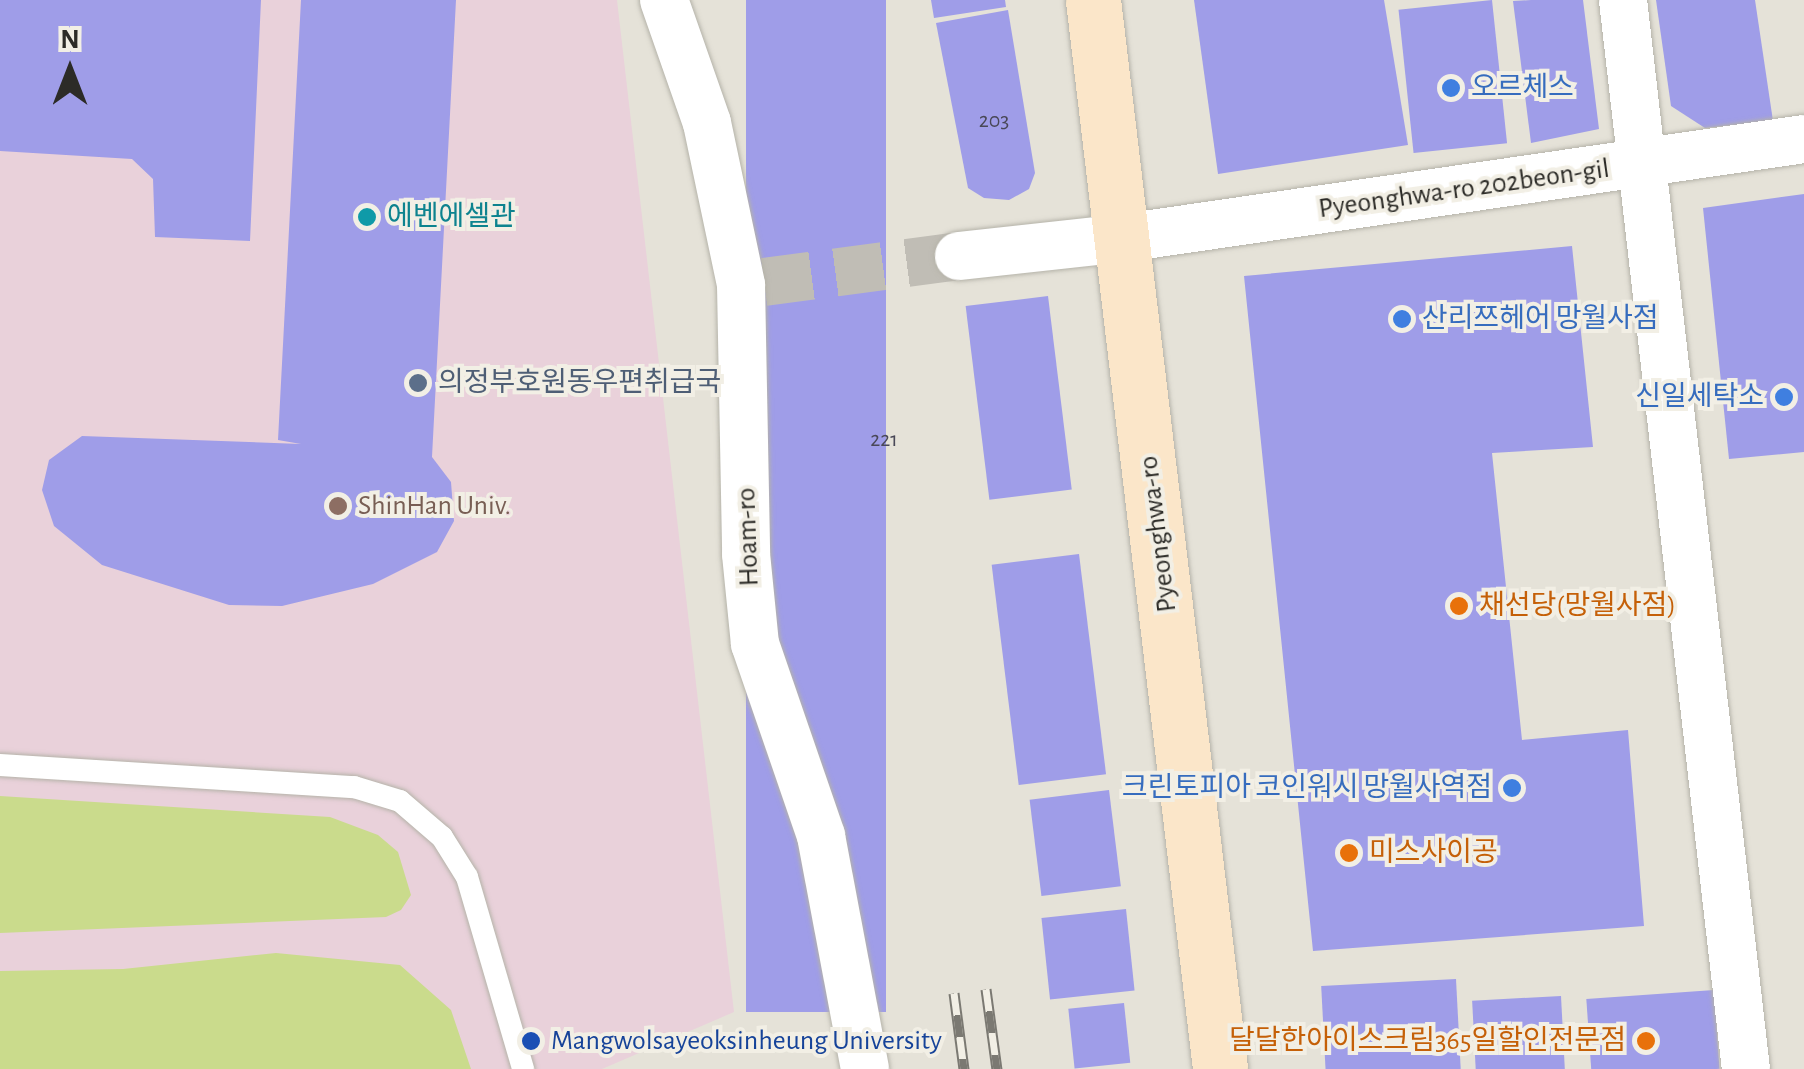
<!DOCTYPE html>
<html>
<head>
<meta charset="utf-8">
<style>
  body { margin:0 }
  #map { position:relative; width:1804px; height:1069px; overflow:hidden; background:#e5e2d8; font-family:"Alegreya Sans","Noto Sans KR",sans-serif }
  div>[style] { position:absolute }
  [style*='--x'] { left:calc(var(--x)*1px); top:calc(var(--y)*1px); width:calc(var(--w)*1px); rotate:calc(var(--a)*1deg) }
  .education>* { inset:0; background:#e9d1da }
  .green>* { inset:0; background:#cadb8c }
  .building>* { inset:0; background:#9f9de8; transform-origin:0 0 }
  .street-tunnel>* { height:48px; margin-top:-24px; transform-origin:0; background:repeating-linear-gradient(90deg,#c0bdb5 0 48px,transparent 0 72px) }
  .roads { filter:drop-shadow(0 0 2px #b5b3a9) drop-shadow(0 0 2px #b5b3a9) }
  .lane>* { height:22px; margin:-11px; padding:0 11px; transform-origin:11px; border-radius:11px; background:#fff }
  .street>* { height:48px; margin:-24px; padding:0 24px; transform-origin:24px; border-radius:24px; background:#fff }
  .secondary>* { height:55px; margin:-27.5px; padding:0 27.5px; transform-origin:27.5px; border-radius:27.5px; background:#fbe6c9 }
  .rail>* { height:11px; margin-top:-5.5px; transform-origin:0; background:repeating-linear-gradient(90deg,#f2efe5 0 22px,#7b7972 0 44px); box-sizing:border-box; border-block:2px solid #7b7972 }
  .dots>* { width:28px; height:28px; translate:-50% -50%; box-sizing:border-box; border:5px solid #f2efe5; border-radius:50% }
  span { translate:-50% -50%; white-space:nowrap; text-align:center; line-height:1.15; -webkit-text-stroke:8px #f2efe5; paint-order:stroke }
  .number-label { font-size:22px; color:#494857 }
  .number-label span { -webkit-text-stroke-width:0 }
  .shop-label { font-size:28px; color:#366cbe }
  .left { translate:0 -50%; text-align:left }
  .right { translate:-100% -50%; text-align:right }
  .street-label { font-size:28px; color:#2c2b27 }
  .culture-label { font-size:28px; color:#0d838f }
  .service-label { font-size:28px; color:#4e5e75 }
  .education-label { font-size:28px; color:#785e54 }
  .food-label { font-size:28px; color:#c56008 }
  .transit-label { font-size:28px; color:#164399 }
  .north { position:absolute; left:20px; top:20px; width:100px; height:100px; -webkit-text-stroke:8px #f2efe5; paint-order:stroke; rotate:0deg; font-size:28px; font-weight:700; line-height:40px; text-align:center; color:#2c2b27 }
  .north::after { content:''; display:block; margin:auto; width:35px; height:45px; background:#2c2b27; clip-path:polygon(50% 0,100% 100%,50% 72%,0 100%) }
</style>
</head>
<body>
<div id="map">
  <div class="education">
    <div style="clip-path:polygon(0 0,617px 0,734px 1012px,602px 1069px,0 1069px)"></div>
  </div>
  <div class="green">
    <div style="clip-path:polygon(0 796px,330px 817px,378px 835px,398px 852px,411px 895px,401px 910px,386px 917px,0 933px)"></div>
    <div style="clip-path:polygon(276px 953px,400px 965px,451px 1010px,471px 1069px,0 1069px,0 971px,123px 969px)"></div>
  </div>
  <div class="building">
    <div style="clip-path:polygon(0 0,261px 0,250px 241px,155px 237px,153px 179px,132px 159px,0 151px)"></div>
    <div style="clip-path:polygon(301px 0,456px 0,432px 457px,451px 482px,454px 521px,437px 552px,373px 584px,282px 606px,229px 605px,102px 565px,54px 526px,42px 490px,49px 460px,82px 436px,301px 444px,278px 440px)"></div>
    <div style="left:746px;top:0;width:140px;height:1012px"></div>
    <div style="clip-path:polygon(931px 0,1005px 0,1006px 7px,934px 18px)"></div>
    <div style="clip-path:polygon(1194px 0,1384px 0,1408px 145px,1218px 174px)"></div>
    <div style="left:1492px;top:0;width:144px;height:94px;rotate:84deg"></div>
    <div style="clip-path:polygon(1531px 0,1583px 0,1599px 129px,1531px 143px,1513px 1px)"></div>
    <div style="clip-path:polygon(1656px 0,1755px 0,1773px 121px,1705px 128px,1671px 106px)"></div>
    <div style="clip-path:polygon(1008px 10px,1035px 173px,1029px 189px,1009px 200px,984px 198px,968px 188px,936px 23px)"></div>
    <div style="clip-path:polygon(1804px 194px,1804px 452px,1729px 459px,1703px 208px)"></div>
    <div style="clip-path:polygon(1572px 246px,1593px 447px,1492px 453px,1522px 740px,1628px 730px,1644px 926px,1313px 951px,1244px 276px)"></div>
    <div style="left:1048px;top:296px;width:195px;height:83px;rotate:83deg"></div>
    <div style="left:1079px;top:554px;width:222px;height:88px;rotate:83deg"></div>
    <div style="left:1109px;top:790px;width:97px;height:80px;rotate:83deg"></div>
    <div style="left:1126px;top:909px;width:82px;height:85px;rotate:84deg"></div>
    <div style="left:1456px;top:979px;width:90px;height:135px;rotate:87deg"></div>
    <div style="left:1714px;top:990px;width:79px;height:128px;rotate:86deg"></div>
    <div style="left:1561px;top:996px;width:73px;height:89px;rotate:87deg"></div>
    <div style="left:1124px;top:1003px;width:60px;height:56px;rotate:84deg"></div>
  </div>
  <div class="street-tunnel">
    <div style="--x:764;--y:282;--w:197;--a:-7.6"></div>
  </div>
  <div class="roads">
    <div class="lane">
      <div style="--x:0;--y:765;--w:355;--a:3.6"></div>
      <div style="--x:354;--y:787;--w:48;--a:16.9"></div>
      <div style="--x:400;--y:801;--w:55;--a:40.6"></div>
      <div style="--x:442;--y:837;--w:47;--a:58"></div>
      <div style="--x:467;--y:877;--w:200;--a:73.7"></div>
    </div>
    <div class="street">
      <div style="--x:664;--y:0;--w:130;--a:70.7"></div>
      <div style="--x:707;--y:123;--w:166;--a:78.1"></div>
      <div style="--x:741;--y:285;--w:269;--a:88.9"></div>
      <div style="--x:746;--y:554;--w:90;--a:84.3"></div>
      <div style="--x:755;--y:644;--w:203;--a:71"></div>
      <div style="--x:821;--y:836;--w:237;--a:79.3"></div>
      <div style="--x:1623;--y:0;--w:1076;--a:83.44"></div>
      <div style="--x:959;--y:256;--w:166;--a:-6.2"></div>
      <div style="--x:1124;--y:238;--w:687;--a:-8.28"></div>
    </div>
    <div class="secondary">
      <div style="--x:1093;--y:0;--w:1077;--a:83.22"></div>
    </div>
  </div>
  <div class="rail">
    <div style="--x:986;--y:989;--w:81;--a:82.2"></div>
    <div style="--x:954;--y:993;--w:77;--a:82.5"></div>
  </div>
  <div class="dots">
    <div style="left:1451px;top:88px;background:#3f7fe0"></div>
    <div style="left:367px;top:217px;background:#0f9aa8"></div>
    <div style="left:1402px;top:319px;background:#3f7fe0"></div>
    <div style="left:418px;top:383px;background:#5c6f8a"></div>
    <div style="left:1784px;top:397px;background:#3f7fe0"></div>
    <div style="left:338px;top:506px;background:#8d6e63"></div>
    <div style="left:1459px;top:606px;background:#e8710a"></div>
    <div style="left:1512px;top:788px;background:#3f7fe0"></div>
    <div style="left:1349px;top:853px;background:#e8710a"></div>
    <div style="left:531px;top:1041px;background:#1a4fb4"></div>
    <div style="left:1646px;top:1041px;background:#e8710a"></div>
  </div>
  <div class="number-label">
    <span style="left:994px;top:121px">203</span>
    <span style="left:884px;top:440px">221</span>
  </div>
  <div class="shop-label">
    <span class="left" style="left:1471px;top:88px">오르체스</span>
    <span class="left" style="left:1422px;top:319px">산리쯔헤어 망월사점</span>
    <span class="right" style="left:1764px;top:397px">신일세탁소</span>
    <span class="right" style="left:1492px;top:788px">크린토피아 코인워시 망월사역점</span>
  </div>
  <div class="street-label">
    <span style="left:1464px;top:189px;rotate:-8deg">Pyeonghwa-ro 202beon-gil</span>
    <span style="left:1158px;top:534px;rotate:-97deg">Pyeonghwa-ro</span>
    <span style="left:748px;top:537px;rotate:-92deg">Hoam-ro</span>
  </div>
  <div class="culture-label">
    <span class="left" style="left:387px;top:217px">에벤에셀관</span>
  </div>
  <div class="service-label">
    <span class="left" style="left:438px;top:383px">의정부호원동우편취급국</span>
  </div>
  <div class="education-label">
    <span class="left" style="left:358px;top:506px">ShinHan Univ.</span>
  </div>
  <div class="food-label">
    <span class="left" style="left:1479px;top:606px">채선당(망월사점)</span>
    <span class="left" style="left:1369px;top:853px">미스사이공</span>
    <span class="right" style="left:1626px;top:1041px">달달한아이스크림365일할인전문점</span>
  </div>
  <div class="transit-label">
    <span class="left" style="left:551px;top:1041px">Mangwolsayeoksinheung University</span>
  </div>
  <div class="north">N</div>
</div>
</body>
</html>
